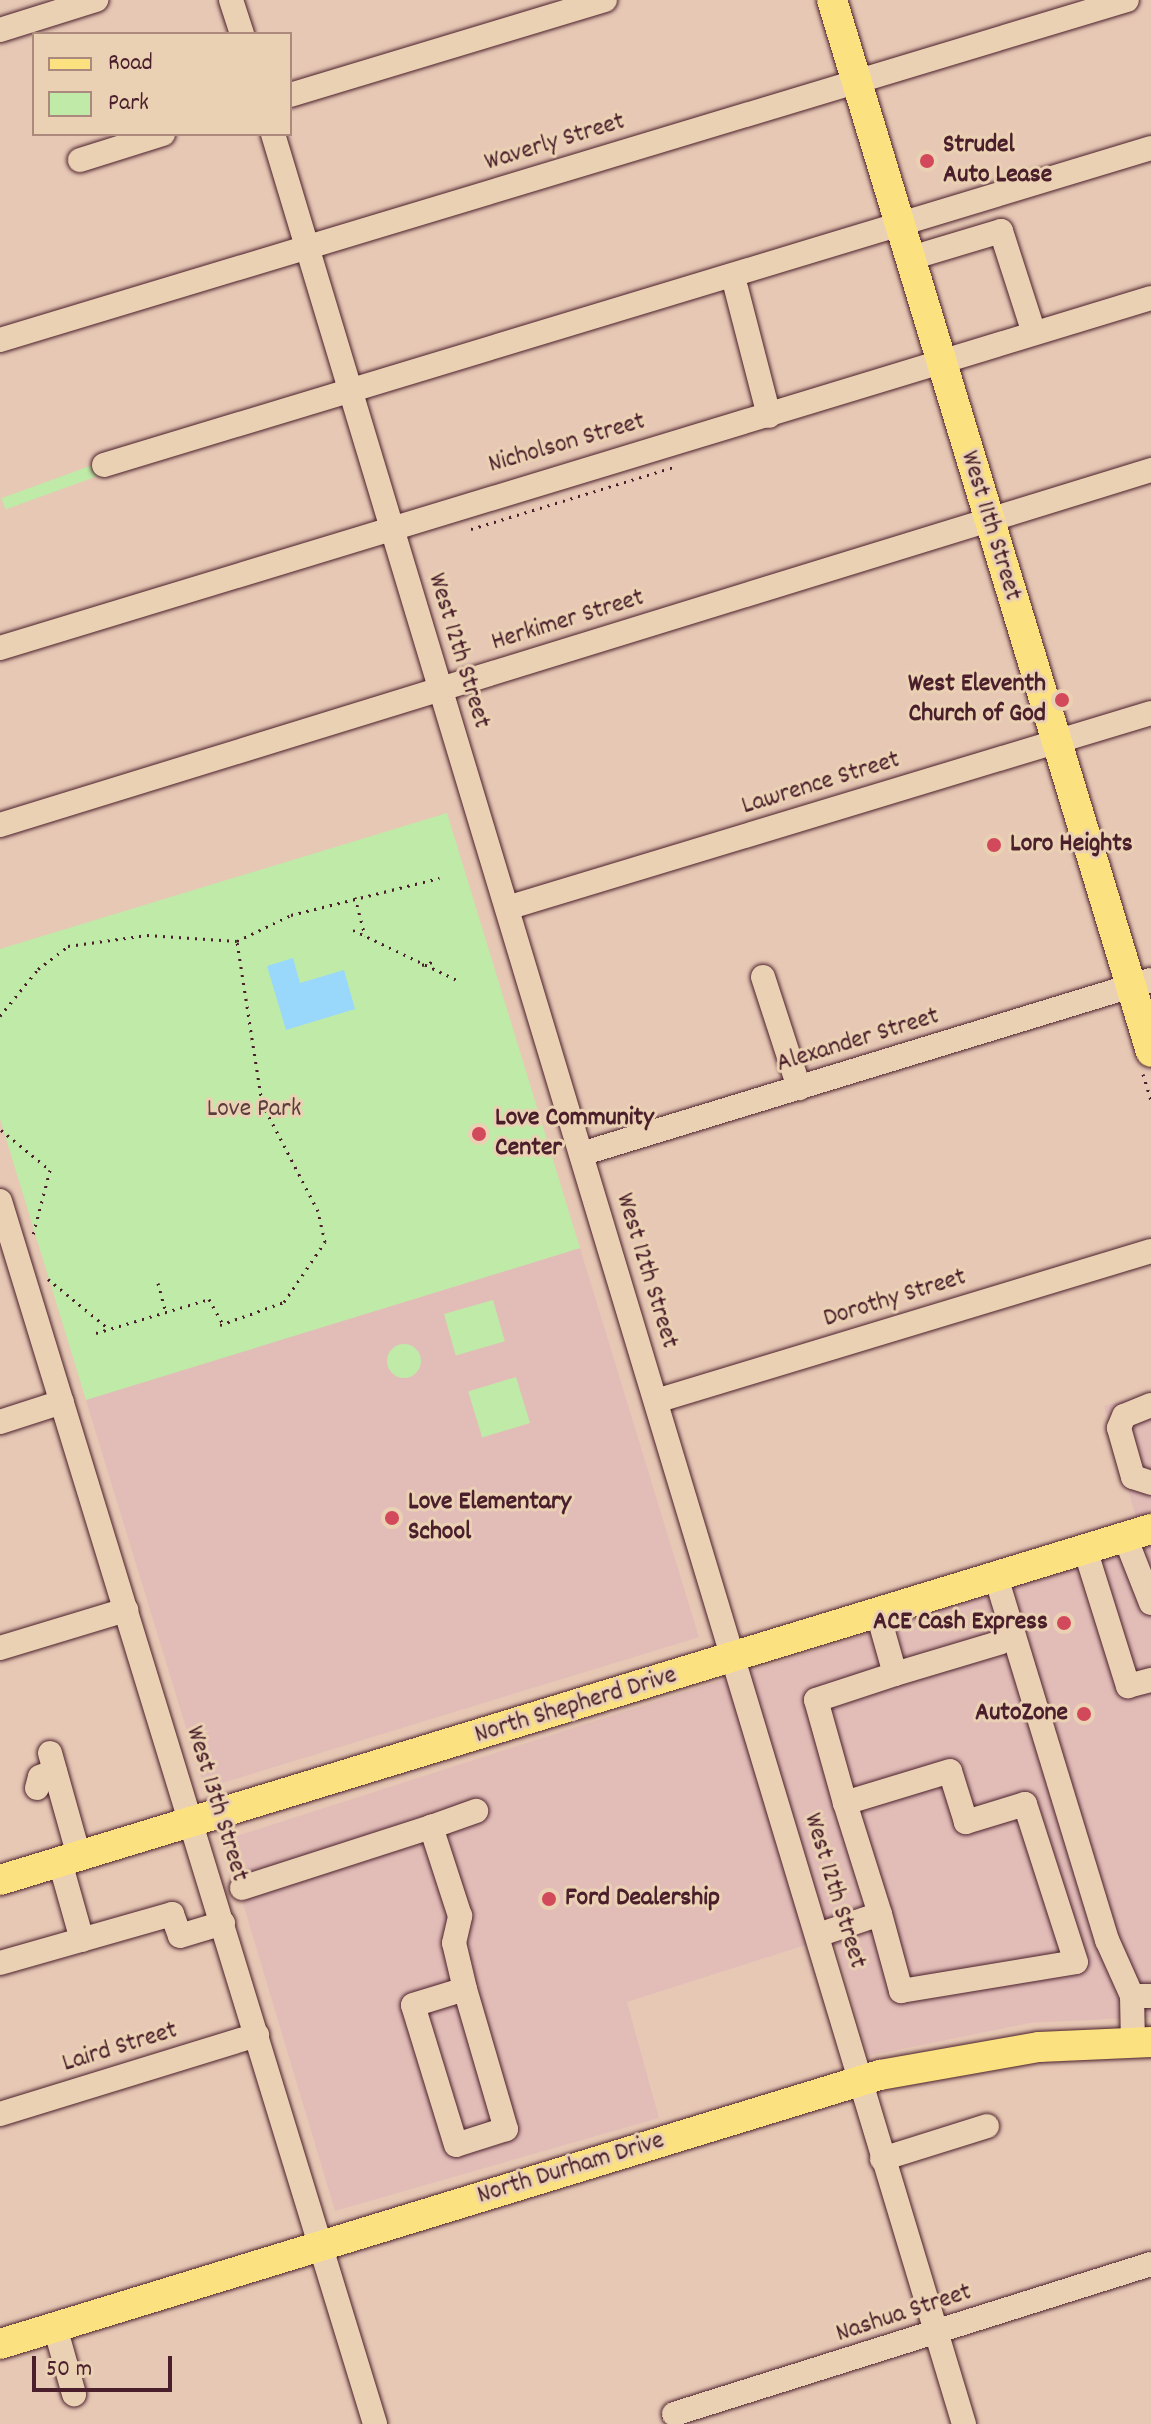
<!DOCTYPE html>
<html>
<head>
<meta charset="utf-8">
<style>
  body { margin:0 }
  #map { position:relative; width:1151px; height:2424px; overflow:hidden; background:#e7c8b5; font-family:Dekko,sans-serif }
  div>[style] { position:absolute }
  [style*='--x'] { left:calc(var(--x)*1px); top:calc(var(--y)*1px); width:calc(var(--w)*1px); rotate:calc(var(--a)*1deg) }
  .built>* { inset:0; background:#e2bdb8; transform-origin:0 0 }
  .green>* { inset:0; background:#bfeaa7; transform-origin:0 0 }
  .round { border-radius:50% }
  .water>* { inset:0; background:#9ad8fb }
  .path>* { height:3px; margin-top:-1.5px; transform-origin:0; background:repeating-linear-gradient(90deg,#4a1f2b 0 2px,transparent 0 8px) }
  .roads { filter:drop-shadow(0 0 2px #4a1f2b) drop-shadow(0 0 2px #4a1f2b) }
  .minor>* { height:24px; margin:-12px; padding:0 12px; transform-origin:12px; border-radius:12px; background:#ebd1b3 }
  .major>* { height:30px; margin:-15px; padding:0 15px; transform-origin:15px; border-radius:15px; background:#fbe180 }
  .dots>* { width:22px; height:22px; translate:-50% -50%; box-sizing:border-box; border:4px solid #ebd1b3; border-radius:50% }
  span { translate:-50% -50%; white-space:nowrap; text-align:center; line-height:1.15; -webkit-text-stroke:6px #ebd1b3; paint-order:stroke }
  .street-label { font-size:26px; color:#4a1f2b }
  .poi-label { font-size:26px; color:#4a1f2b; font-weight:700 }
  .left { translate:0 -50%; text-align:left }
  .right { translate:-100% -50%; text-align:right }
  .park-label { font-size:26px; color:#5c3d3e }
  .legend { position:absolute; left:32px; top:32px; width:260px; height:104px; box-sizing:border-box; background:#ebd1b3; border:2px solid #ab8a7d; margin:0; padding:10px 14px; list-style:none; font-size:24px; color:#4a1f2b }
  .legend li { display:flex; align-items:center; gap:16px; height:40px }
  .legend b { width:40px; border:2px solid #ab8a7d }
  .scale { position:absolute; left:32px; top:2356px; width:140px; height:36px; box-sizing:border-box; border:4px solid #4a1f2b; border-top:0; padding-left:10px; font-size:24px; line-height:28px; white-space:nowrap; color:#4a1f2b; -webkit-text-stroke:6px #ebd1b3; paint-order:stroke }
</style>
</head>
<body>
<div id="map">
  <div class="built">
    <div style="left:580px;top:1248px;width:407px;height:517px;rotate:73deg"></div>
    <div style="clip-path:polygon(1151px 1394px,1151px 2017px,1030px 2023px,868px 2056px,834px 1936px,627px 2002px,659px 2118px,335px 2211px,224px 1840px,1144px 1545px,1104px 1406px)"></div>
  </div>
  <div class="green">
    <div style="left:101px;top:462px;width:12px;height:106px;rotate:70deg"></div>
    <div style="clip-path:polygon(447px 813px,580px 1248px,86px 1400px,0 1119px,0 949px)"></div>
    <div style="left:493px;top:1300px;width:43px;height:51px;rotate:74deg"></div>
    <div class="round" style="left:387px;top:1344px;width:34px;height:34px"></div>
    <div style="left:516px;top:1377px;width:48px;height:50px;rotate:73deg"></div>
  </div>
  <div class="water">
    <div style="clip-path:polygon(293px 958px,300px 983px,344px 970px,355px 1009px,286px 1030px,267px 966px)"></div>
  </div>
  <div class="path">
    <div style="--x:471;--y:529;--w:215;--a:-17"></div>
    <div style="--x:355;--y:897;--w:40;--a:75.6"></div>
    <div style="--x:353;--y:930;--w:118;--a:25.7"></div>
    <div style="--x:422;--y:965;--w:15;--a:-16"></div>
    <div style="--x:0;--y:1016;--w:60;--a:-51"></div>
    <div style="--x:38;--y:969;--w:38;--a:-37"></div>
    <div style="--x:68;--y:946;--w:80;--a:-7.9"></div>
    <div style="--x:147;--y:935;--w:90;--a:3.8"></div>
    <div style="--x:237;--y:941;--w:60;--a:-25.7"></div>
    <div style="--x:291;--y:915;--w:153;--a:-14"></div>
    <div style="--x:1143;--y:1074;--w:28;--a:73"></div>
    <div style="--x:1;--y:1130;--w:63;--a:39.2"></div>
    <div style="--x:50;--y:1170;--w:67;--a:104.7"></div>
    <div style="--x:48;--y:1279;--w:79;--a:39.3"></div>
    <div style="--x:158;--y:1283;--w:30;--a:75"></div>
    <div style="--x:220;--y:1325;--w:68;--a:-19.8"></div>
    <div style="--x:284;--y:1302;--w:73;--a:-55.7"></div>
    <div style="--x:325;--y:1242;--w:32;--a:-103"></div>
    <div style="--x:318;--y:1211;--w:122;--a:-117.4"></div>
    <div style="--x:262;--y:1103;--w:164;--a:-98.8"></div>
    <div style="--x:96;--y:1333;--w:118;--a:-16.7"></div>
    <div style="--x:209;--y:1299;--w:29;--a:61"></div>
  </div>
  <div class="roads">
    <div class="minor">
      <div style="--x:231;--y:0;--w:36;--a:72"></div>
      <div style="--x:0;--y:30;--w:101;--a:-17.4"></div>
      <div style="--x:290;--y:95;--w:329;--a:-16.8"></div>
      <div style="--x:273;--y:134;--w:2392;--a:73.21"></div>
      <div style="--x:80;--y:160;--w:87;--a:-17.4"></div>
      <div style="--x:911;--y:258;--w:94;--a:-16.7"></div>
      <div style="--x:1001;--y:231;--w:107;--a:72.1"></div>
      <div style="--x:736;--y:288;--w:132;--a:75.5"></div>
      <div style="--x:0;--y:340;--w:1177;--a:-16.79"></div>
      <div style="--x:104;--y:465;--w:1094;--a:-16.84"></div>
      <div style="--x:0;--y:648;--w:1203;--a:-16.91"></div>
      <div style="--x:0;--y:825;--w:1205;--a:-17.14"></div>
      <div style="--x:507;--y:908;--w:673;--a:-16.85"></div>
      <div style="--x:763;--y:977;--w:117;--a:72"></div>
      <div style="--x:581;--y:1154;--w:596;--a:-16.98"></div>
      <div style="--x:0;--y:1201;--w:1279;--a:72.95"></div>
      <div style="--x:656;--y:1401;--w:517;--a:-16.86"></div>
      <div style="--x:1151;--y:1405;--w:29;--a:158"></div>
      <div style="--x:1124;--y:1416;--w:13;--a:113"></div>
      <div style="--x:1119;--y:1428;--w:51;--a:74.1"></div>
      <div style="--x:1133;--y:1477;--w:19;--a:18"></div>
      <div style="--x:0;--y:1422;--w:65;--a:-17.9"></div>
      <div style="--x:1125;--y:1537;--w:71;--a:68.5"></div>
      <div style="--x:1085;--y:1549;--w:144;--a:72.6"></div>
      <div style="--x:1128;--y:1686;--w:24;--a:-15"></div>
      <div style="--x:996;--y:1577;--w:380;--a:73"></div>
      <div style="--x:1107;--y:1940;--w:61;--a:65.9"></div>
      <div style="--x:1132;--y:1996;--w:19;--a:0"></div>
      <div style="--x:0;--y:1648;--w:132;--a:-16.8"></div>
      <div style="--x:895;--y:1674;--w:109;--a:-16.6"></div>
      <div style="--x:50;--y:1753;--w:107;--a:74.3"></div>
      <div style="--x:37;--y:1788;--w:11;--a:-75"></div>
      <div style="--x:40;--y:1777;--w:16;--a:-22"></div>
      <div style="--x:845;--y:1803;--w:107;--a:-105.7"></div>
      <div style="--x:816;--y:1700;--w:83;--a:-18.2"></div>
      <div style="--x:895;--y:1674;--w:62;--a:-105.8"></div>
      <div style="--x:60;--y:1862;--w:81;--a:74.2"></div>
      <div style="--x:242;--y:1888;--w:199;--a:-17.9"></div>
      <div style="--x:818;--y:1935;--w:65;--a:-18.7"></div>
      <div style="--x:880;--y:1914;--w:80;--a:74.7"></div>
      <div style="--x:901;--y:1991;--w:177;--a:-9.4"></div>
      <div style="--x:1076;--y:1962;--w:166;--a:-107.9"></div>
      <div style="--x:1025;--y:1804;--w:62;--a:163"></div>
      <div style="--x:966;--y:1822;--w:53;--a:-107.4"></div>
      <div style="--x:950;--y:1771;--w:110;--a:163.1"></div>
      <div style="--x:845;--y:1803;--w:116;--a:72.5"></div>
      <div style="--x:0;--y:1963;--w:179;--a:-15.9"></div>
      <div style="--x:172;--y:1914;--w:23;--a:70"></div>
      <div style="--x:180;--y:1936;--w:45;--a:-16.8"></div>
      <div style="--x:465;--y:1989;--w:146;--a:73.7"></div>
      <div style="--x:506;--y:2129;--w:52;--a:162.3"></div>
      <div style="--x:456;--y:2145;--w:146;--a:-107.1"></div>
      <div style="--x:413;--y:2005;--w:54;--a:-17.1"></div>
      <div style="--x:465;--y:1989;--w:47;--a:-103.4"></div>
      <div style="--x:454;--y:1943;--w:28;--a:-77"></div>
      <div style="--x:460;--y:1916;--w:94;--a:-108"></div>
      <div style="--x:431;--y:1827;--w:48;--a:-19.6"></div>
      <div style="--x:1132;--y:1996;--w:47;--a:88.8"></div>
      <div style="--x:0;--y:2114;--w:269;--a:-17.1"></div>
      <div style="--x:882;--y:2159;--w:110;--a:-17.4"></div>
      <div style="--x:55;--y:2327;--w:70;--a:74.2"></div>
      <div style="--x:674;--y:2414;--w:500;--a:-17.46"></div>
    </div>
    <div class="major">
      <div style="--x:832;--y:0;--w:1099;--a:73.13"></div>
      <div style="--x:0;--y:1880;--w:1203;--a:-16.96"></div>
      <div style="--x:0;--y:2344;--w:920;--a:-17"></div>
      <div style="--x:880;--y:2075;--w:161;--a:-10"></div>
      <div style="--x:1039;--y:2047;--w:112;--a:-2.6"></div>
    </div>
  </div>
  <div class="dots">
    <div style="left:927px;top:161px;background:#d1495b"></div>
    <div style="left:1062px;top:700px;background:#d1495b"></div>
    <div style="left:994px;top:845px;background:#d1495b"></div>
    <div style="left:479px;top:1134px;background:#d1495b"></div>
    <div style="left:392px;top:1518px;background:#d1495b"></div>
    <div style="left:1064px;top:1623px;background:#d1495b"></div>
    <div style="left:1084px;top:1714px;background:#d1495b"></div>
    <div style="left:549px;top:1899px;background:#d1495b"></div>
  </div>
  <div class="street-label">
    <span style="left:555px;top:143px;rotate:-17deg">Waverly Street</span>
    <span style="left:567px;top:444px;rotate:-16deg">Nicholson Street</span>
    <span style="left:990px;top:526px;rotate:73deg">West 11th Street</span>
    <span style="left:568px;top:621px;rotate:-17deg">Herkimer Street</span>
    <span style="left:458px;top:651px;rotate:73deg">West 12th Street</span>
    <span style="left:821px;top:784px;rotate:-17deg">Lawrence Street</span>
    <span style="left:858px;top:1041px;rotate:-17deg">Alexander Street</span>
    <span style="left:646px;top:1271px;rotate:73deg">West 12th Street</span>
    <span style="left:895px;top:1299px;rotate:-17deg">Dorothy Street</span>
    <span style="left:576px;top:1706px;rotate:-17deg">North Shepherd Drive</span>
    <span style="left:216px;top:1804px;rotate:73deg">West 13th Street</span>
    <span style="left:834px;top:1891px;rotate:73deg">West 12th Street</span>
    <span style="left:120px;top:2048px;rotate:-17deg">Laird Street</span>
    <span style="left:571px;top:2169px;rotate:-17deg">North Durham Drive</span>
    <span style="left:904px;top:2314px;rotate:-18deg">Nashua Street</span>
  </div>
  <div class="poi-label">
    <span class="left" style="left:943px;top:161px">Strudel<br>Auto Lease</span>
    <span class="right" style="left:1046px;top:700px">West Eleventh<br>Church of God</span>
    <span class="left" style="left:1010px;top:845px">Loro Heights</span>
    <span class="left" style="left:495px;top:1134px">Love Community<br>Center</span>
    <span class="left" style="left:408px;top:1518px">Love Elementary<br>School</span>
    <span class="right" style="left:1048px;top:1623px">ACE Cash Express</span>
    <span class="right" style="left:1068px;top:1714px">AutoZone</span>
    <span class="left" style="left:565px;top:1899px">Ford Dealership</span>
  </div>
  <div class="park-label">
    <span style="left:254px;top:1110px">Love Park</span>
  </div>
  <ul class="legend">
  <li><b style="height:10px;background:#fbe180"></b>Road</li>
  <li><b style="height:22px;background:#bfeaa7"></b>Park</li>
  </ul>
  <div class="scale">50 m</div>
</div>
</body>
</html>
